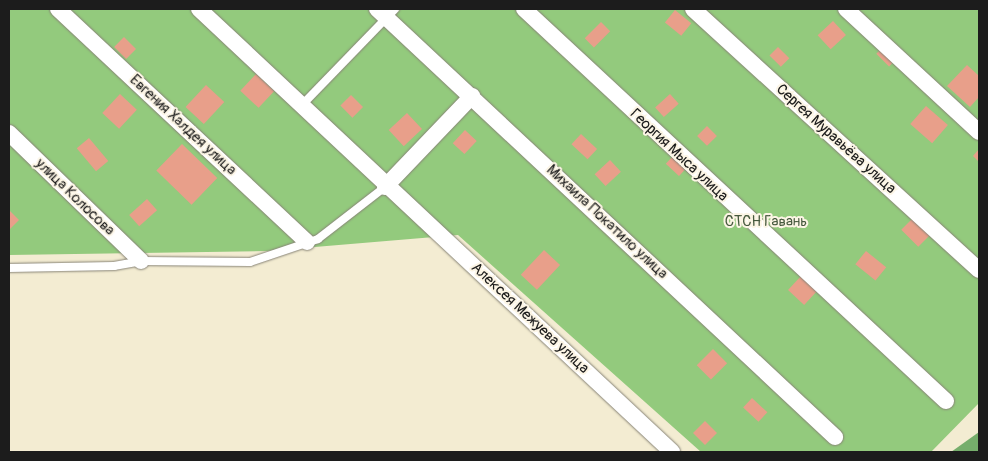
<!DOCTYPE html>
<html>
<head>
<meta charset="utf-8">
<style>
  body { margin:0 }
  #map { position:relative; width:988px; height:461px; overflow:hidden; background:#f3ecd2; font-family:Pangolin,sans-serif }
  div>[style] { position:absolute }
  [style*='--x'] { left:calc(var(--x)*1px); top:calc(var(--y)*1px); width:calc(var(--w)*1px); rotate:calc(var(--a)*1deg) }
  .green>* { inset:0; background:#93ca7d }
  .forest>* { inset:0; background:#76ae6c }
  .building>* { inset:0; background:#e89f8a; transform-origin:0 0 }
  .roads { filter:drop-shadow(0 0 1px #888477) drop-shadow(0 0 1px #888477) }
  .lane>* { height:8px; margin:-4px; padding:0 4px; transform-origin:4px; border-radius:4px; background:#fff }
  .street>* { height:16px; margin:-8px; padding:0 8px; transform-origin:8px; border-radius:8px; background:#fff }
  span { translate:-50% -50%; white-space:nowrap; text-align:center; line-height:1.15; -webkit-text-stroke:4px #fcf5e5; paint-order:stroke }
  .street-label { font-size:15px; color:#1c1c1c }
  .park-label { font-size:15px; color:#46593e }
  .frame { position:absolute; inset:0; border:10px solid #1c1c1c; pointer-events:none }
</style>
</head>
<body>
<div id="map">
  <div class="green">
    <div style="clip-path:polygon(9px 9px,979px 9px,979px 403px,931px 452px,701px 452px,458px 235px,267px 251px,9px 255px)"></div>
  </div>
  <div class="forest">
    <div style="clip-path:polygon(979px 432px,979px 452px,951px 452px)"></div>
  </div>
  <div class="building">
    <div style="left:675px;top:10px;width:21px;height:16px;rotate:39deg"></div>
    <div style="left:833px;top:21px;width:19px;height:21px;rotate:47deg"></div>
    <div style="left:601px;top:22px;width:13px;height:23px;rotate:45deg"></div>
    <div style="left:124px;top:37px;width:17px;height:14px;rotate:45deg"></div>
    <div style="left:778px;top:47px;width:16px;height:12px;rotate:45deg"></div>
    <div style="left:882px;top:48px;width:18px;height:8px;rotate:45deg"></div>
    <div style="clip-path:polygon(967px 65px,979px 76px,979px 97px,970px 107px,947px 86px)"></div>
    <div style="left:256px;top:74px;width:25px;height:23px;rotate:43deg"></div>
    <div style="left:206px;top:85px;width:25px;height:30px;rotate:43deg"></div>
    <div style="left:120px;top:94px;width:23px;height:26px;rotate:43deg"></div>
    <div style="left:670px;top:94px;width:13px;height:20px;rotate:48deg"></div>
    <div style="left:351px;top:95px;width:17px;height:15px;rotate:45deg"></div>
    <div style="left:926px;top:106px;width:29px;height:24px;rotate:41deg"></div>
    <div style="left:407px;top:113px;width:22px;height:25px;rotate:47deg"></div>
    <div style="left:707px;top:126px;width:14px;height:14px;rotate:45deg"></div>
    <div style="left:465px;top:130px;width:16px;height:18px;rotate:43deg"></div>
    <div style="left:581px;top:134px;width:22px;height:14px;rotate:43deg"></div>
    <div style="left:89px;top:138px;width:30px;height:16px;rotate:50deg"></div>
    <div style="left:182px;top:144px;width:49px;height:37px;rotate:44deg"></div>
    <div style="clip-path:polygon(979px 149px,979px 162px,973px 156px)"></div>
    <div style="left:674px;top:155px;width:18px;height:12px;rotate:43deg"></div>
    <div style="left:610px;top:160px;width:16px;height:21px;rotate:47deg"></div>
    <div style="left:147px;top:199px;width:15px;height:24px;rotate:48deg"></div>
    <div style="clip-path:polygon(9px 210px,19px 220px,9px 230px)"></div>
    <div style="left:914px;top:217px;width:24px;height:18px;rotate:45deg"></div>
    <div style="left:544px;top:250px;width:22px;height:34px;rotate:43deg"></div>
    <div style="left:866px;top:251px;width:26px;height:17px;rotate:39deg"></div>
    <div style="left:801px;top:276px;width:22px;height:19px;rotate:43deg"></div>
    <div style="left:713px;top:349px;width:20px;height:23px;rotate:45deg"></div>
    <div style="left:752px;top:398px;width:21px;height:13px;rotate:43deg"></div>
    <div style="left:705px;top:421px;width:17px;height:17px;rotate:45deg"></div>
  </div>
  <div class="roads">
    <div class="lane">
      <div style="--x:301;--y:106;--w:135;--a:-45.9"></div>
      <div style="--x:9;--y:268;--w:105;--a:-1.1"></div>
      <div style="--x:114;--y:266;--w:27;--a:-10"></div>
      <div style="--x:141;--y:261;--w:109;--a:0.5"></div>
      <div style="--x:250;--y:262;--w:72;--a:-18.7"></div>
      <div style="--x:318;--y:239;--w:85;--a:-37.8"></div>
    </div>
    <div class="street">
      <div style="--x:58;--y:9;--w:341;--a:43.1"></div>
      <div style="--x:199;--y:9;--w:648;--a:43.12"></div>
      <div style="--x:377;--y:9;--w:627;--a:43.06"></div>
      <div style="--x:524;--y:9;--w:576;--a:42.89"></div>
      <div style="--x:693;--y:9;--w:387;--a:42.4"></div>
      <div style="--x:846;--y:9;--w:181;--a:42.8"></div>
      <div style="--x:9;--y:133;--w:184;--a:44.1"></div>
      <div style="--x:385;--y:187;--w:126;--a:-46.3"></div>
    </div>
  </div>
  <div class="street-label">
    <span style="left:183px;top:125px;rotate:43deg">Евгения Халдея улица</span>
    <span style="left:836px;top:139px;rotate:42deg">Сергея Муравьёва улица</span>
    <span style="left:679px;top:155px;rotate:43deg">Георгия Мыса улица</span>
    <span style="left:75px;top:197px;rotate:44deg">улица Колосова</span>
    <span style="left:607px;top:222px;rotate:43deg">Михаила Покатило улица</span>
    <span style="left:530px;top:318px;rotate:43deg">Алексея Межуева улица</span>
  </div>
  <div class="park-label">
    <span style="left:766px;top:222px">СТСН Гавань</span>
  </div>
  <div class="frame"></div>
</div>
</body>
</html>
